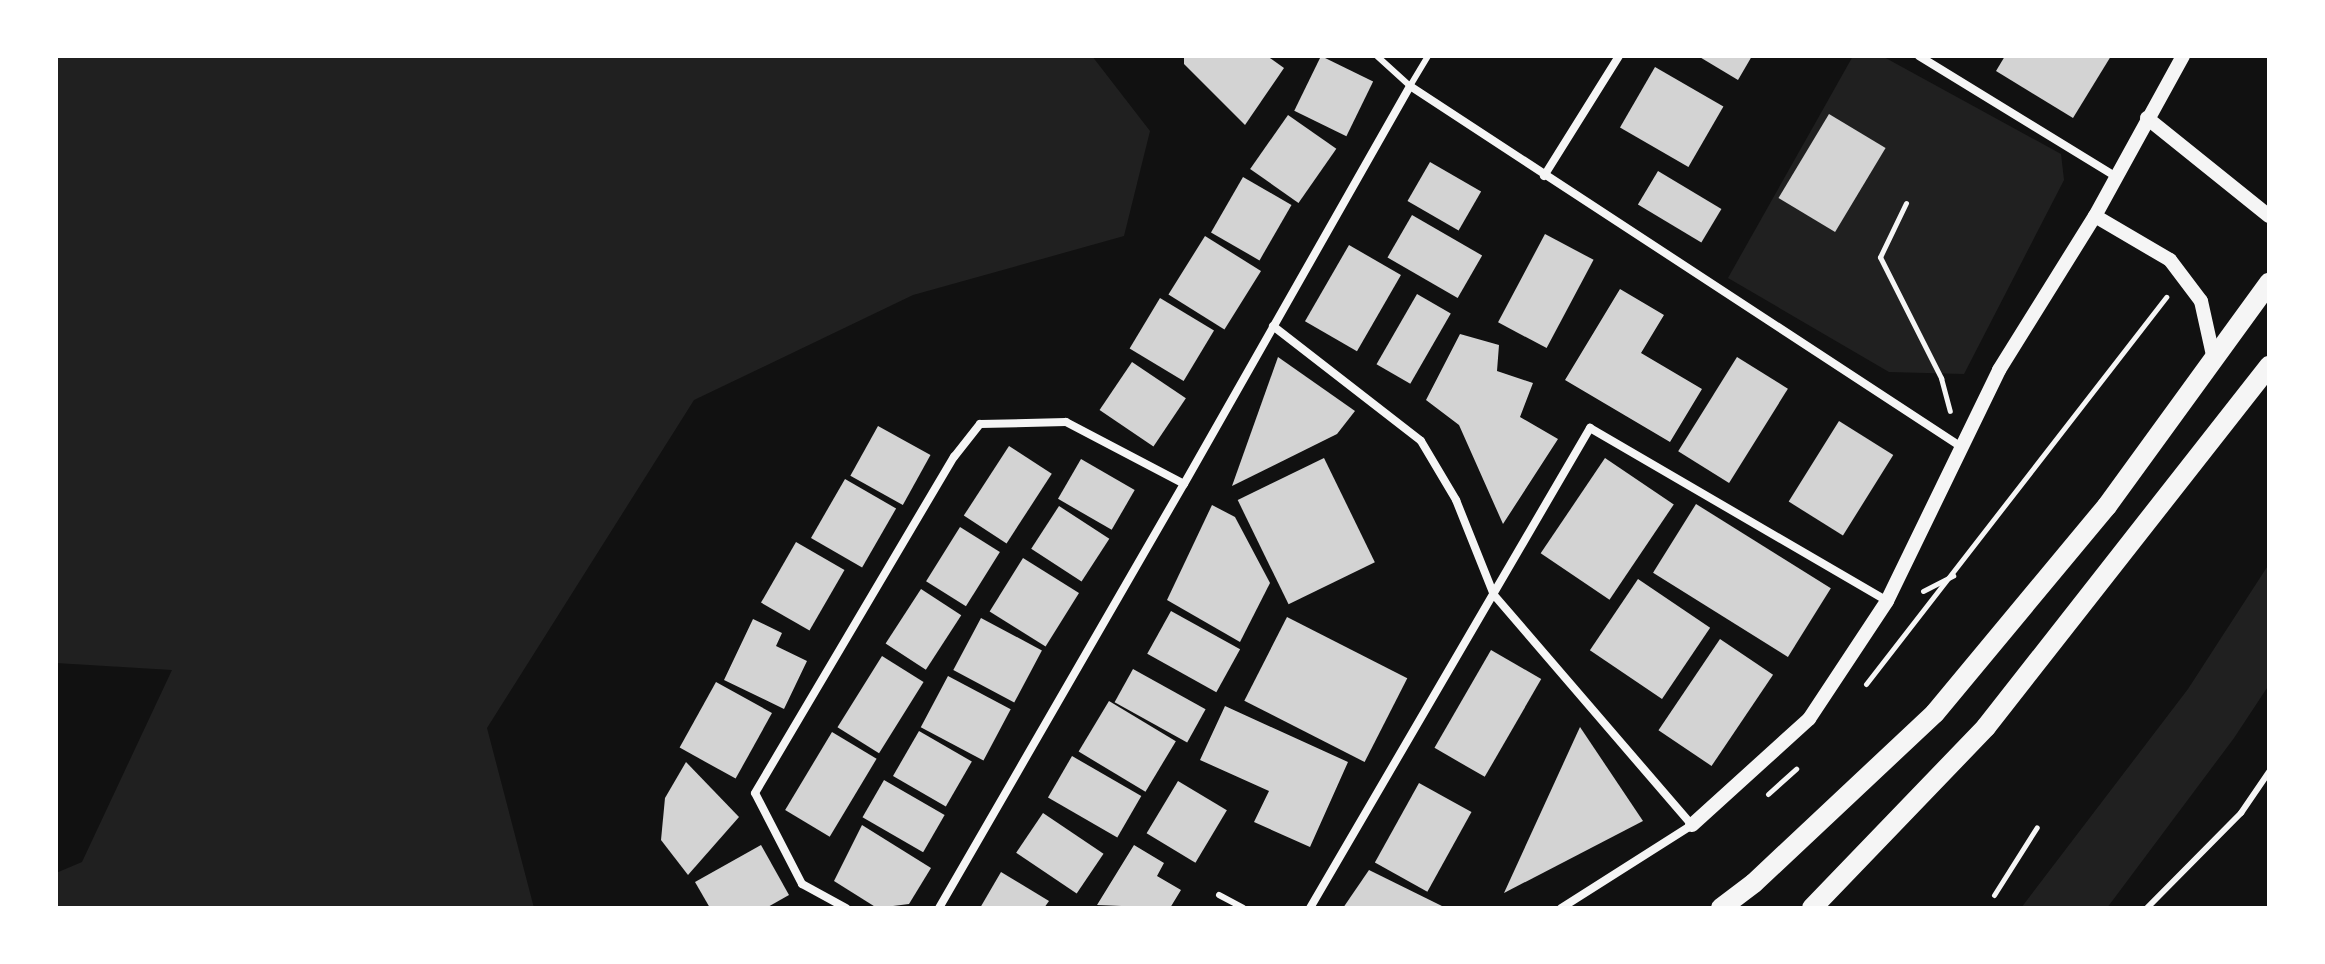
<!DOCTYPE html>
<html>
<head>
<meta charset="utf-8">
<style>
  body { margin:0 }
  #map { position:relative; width:2325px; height:964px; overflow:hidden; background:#111; font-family:"Roboto Condensed",sans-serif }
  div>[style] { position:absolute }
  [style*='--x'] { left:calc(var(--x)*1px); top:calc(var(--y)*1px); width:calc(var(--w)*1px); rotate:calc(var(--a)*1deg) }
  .green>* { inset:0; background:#202020 }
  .building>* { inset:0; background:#d3d3d3; transform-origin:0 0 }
  .path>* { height:5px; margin:-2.5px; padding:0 2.5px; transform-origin:2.5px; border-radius:2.5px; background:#f5f5f5 }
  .service>* { height:6px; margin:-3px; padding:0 3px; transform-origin:3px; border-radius:3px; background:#f5f5f5 }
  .minor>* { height:8px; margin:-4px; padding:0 4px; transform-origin:4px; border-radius:4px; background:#f5f5f5 }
  .tertiary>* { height:14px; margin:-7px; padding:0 7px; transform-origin:7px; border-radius:7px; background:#f5f5f5 }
  .primary>* { height:20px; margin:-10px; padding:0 10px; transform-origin:10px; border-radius:10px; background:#f5f5f5 }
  span { translate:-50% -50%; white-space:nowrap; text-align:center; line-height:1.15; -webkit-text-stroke:7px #fff; paint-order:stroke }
  .frame { position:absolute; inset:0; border:58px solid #fff; pointer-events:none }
</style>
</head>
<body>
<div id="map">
  <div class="green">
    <div style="clip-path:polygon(56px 56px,1092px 56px,1150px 131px,1124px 236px,913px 295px,694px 400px,487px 728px,534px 908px,56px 908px,56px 873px,82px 862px,172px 670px,56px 663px)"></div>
    <div style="clip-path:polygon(1853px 56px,1882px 56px,2061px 154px,2064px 180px,1964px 374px,1889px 372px,1728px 278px)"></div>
    <div style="clip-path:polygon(2269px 564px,2269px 685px,2234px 738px,2107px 908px,2021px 908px,2188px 689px)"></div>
  </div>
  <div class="building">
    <div style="clip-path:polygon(1184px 56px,1267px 56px,1284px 68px,1245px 125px,1184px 64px)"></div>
    <div style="left:1321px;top:56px;width:58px;height:61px;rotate:26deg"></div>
    <div style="clip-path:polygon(1698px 56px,1752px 56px,1738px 80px)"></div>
    <div style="clip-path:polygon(2005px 56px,2111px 56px,2073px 118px,1996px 71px)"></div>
    <div style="left:1655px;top:67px;width:79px;height:70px;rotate:30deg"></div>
    <div style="left:1829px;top:114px;width:66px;height:98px;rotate:31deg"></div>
    <div style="left:1288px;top:115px;width:59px;height:66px;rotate:35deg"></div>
    <div style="left:1430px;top:162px;width:59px;height:45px;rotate:30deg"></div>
    <div style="left:1658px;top:171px;width:74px;height:39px;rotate:31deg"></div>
    <div style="left:1243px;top:177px;width:56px;height:64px;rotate:30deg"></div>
    <div style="left:1412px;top:215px;width:81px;height:49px;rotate:30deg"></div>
    <div style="left:1545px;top:234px;width:55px;height:100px;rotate:28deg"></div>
    <div style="left:1205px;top:236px;width:66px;height:69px;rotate:32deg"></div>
    <div style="left:1349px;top:245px;width:60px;height:88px;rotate:30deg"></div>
    <div style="clip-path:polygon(1620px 289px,1664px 315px,1641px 353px,1702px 389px,1670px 442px,1565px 380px)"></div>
    <div style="left:1417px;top:294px;width:39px;height:81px;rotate:30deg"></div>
    <div style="left:1160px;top:298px;width:63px;height:59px;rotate:31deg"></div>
    <div style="clip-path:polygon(1460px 334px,1499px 345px,1497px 371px,1533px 383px,1520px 417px,1558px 439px,1503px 524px,1459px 425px,1426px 400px)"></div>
    <div style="clip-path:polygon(1278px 357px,1355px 411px,1337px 434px,1232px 486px)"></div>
    <div style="left:1737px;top:357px;width:60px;height:111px;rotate:32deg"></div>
    <div style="left:1132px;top:362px;width:65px;height:58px;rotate:34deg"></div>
    <div style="left:1839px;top:421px;width:64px;height:95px;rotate:32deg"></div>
    <div style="left:878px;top:426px;width:60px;height:57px;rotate:29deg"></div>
    <div style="left:1009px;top:446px;width:51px;height:83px;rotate:33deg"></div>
    <div style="left:1324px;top:458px;width:116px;height:96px;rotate:64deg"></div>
    <div style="left:1605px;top:458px;width:83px;height:115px;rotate:34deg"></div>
    <div style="left:1081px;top:459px;width:62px;height:46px;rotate:30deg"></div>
    <div style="left:845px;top:479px;width:59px;height:68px;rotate:30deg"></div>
    <div style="left:1696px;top:504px;width:159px;height:81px;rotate:32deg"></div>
    <div style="clip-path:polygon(1212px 505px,1235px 517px,1270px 583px,1240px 642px,1167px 600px)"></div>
    <div style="left:1059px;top:506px;width:60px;height:51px;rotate:33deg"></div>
    <div style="left:960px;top:527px;width:47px;height:64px;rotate:32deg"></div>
    <div style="left:796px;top:542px;width:56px;height:70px;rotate:30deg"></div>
    <div style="left:1023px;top:558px;width:66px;height:63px;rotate:32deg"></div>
    <div style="left:1638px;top:579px;width:87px;height:86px;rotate:34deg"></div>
    <div style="left:921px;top:589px;width:48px;height:65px;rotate:33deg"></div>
    <div style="left:1171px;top:611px;width:79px;height:49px;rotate:29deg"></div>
    <div style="left:1287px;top:617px;width:135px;height:94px;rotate:27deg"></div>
    <div style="left:981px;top:618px;width:69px;height:59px;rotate:28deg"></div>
    <div style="clip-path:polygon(753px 619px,782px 633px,776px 646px,807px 661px,784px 709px,724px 680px)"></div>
    <div style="left:1720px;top:639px;width:64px;height:110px;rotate:34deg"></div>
    <div style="left:1491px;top:650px;width:58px;height:113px;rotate:30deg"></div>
    <div style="left:882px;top:656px;width:49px;height:84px;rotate:32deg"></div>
    <div style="left:1133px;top:669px;width:83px;height:38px;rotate:29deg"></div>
    <div style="left:948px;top:676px;width:71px;height:58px;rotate:28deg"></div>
    <div style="left:716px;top:682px;width:64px;height:75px;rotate:29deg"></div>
    <div style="left:1109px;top:701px;width:78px;height:59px;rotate:31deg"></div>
    <div style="clip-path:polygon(1225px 706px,1348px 762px,1310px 847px,1254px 822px,1269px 791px,1200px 760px)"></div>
    <div style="clip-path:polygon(1580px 727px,1643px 821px,1504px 893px)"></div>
    <div style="left:919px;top:731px;width:61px;height:52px;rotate:30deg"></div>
    <div style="left:832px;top:732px;width:52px;height:91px;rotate:31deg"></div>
    <div style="left:1072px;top:756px;width:80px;height:48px;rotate:30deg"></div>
    <div style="clip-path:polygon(686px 762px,739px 817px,688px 875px,661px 840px,665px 798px)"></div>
    <div style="left:884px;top:780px;width:70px;height:43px;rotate:30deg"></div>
    <div style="left:1178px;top:781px;width:57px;height:61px;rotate:31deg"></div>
    <div style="left:1419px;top:783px;width:60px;height:91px;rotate:29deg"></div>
    <div style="left:1043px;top:813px;width:73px;height:48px;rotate:34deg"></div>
    <div style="clip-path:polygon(862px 825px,931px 868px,909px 904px,877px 908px,834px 881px)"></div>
    <div style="clip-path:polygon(761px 845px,789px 895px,766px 908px,710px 908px,695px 882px)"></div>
    <div style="clip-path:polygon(1134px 845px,1164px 863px,1157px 876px,1181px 890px,1170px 908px,1097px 905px)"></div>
    <div style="clip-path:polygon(1369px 870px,1446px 908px,1343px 908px)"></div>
    <div style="clip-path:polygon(1001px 872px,1049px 901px,1044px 908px,980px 908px)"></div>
  </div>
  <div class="path">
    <div style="--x:1906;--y:203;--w:60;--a:115.7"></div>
    <div style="--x:1880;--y:257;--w:136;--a:63.2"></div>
    <div style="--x:1941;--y:378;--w:34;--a:75"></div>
    <div style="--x:1923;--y:591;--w:34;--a:-27"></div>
    <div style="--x:1866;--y:684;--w:490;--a:-52.2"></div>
    <div style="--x:1768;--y:794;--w:38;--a:-42"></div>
    <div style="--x:1994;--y:895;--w:80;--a:-57.7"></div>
  </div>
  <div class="service">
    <div style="--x:1377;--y:56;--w:45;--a:42.3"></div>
    <div style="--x:1410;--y:86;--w:35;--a:-59"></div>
    <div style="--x:1219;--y:895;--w:27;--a:28"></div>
    <div style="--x:2147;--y:908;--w:134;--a:-45.3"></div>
    <div style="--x:2241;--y:813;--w:50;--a:-55.7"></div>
  </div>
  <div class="minor">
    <div style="--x:1919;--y:56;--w:230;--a:31.5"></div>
    <div style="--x:1544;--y:176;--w:142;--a:-58"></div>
    <div style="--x:1273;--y:326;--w:187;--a:37.8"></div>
    <div style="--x:1421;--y:441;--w:69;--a:59.3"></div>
    <div style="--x:1456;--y:500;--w:102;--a:68.2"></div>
    <div style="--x:1494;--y:595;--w:303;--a:49.3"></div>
    <div style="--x:1692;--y:825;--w:155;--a:147.6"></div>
    <div style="--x:846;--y:908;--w:50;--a:-151.4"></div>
    <div style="--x:802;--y:884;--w:102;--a:-117.3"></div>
    <div style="--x:755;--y:793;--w:391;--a:-59.4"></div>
    <div style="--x:954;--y:457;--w:42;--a:-51.8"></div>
    <div style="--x:980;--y:424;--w:86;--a:-1.3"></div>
    <div style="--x:1066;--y:422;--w:133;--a:27.7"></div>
    <div style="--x:1184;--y:484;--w:458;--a:-60.4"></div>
    <div style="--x:1410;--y:86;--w:657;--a:33.21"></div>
    <div style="--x:939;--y:908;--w:490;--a:-60"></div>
    <div style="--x:1310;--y:908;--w:556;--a:-59.74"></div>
    <div style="--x:1590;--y:428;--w:344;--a:30.2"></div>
  </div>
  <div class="tertiary">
    <div style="--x:2147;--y:118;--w:156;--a:38.8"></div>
    <div style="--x:2095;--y:216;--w:87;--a:30.4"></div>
    <div style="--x:2170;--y:260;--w:51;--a:52.9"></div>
    <div style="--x:2201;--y:301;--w:55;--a:77.5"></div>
    <div style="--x:1692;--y:825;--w:158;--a:-42.2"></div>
    <div style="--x:1809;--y:719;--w:141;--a:-56.5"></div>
    <div style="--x:1887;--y:601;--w:257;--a:-64.1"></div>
    <div style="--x:1999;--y:370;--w:181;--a:-58.1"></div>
    <div style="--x:2095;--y:216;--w:183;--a:-61.2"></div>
  </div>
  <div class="primary">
    <div style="--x:1721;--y:908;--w:41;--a:-37.1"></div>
    <div style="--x:1754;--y:883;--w:248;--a:-43.2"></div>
    <div style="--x:1935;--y:713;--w:269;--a:-50.3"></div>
    <div style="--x:2107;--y:506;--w:276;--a:-54"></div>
    <div style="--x:1812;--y:908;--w:251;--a:-46.1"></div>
    <div style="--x:1986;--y:727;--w:459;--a:-51.9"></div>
  </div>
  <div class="frame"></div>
</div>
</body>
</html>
